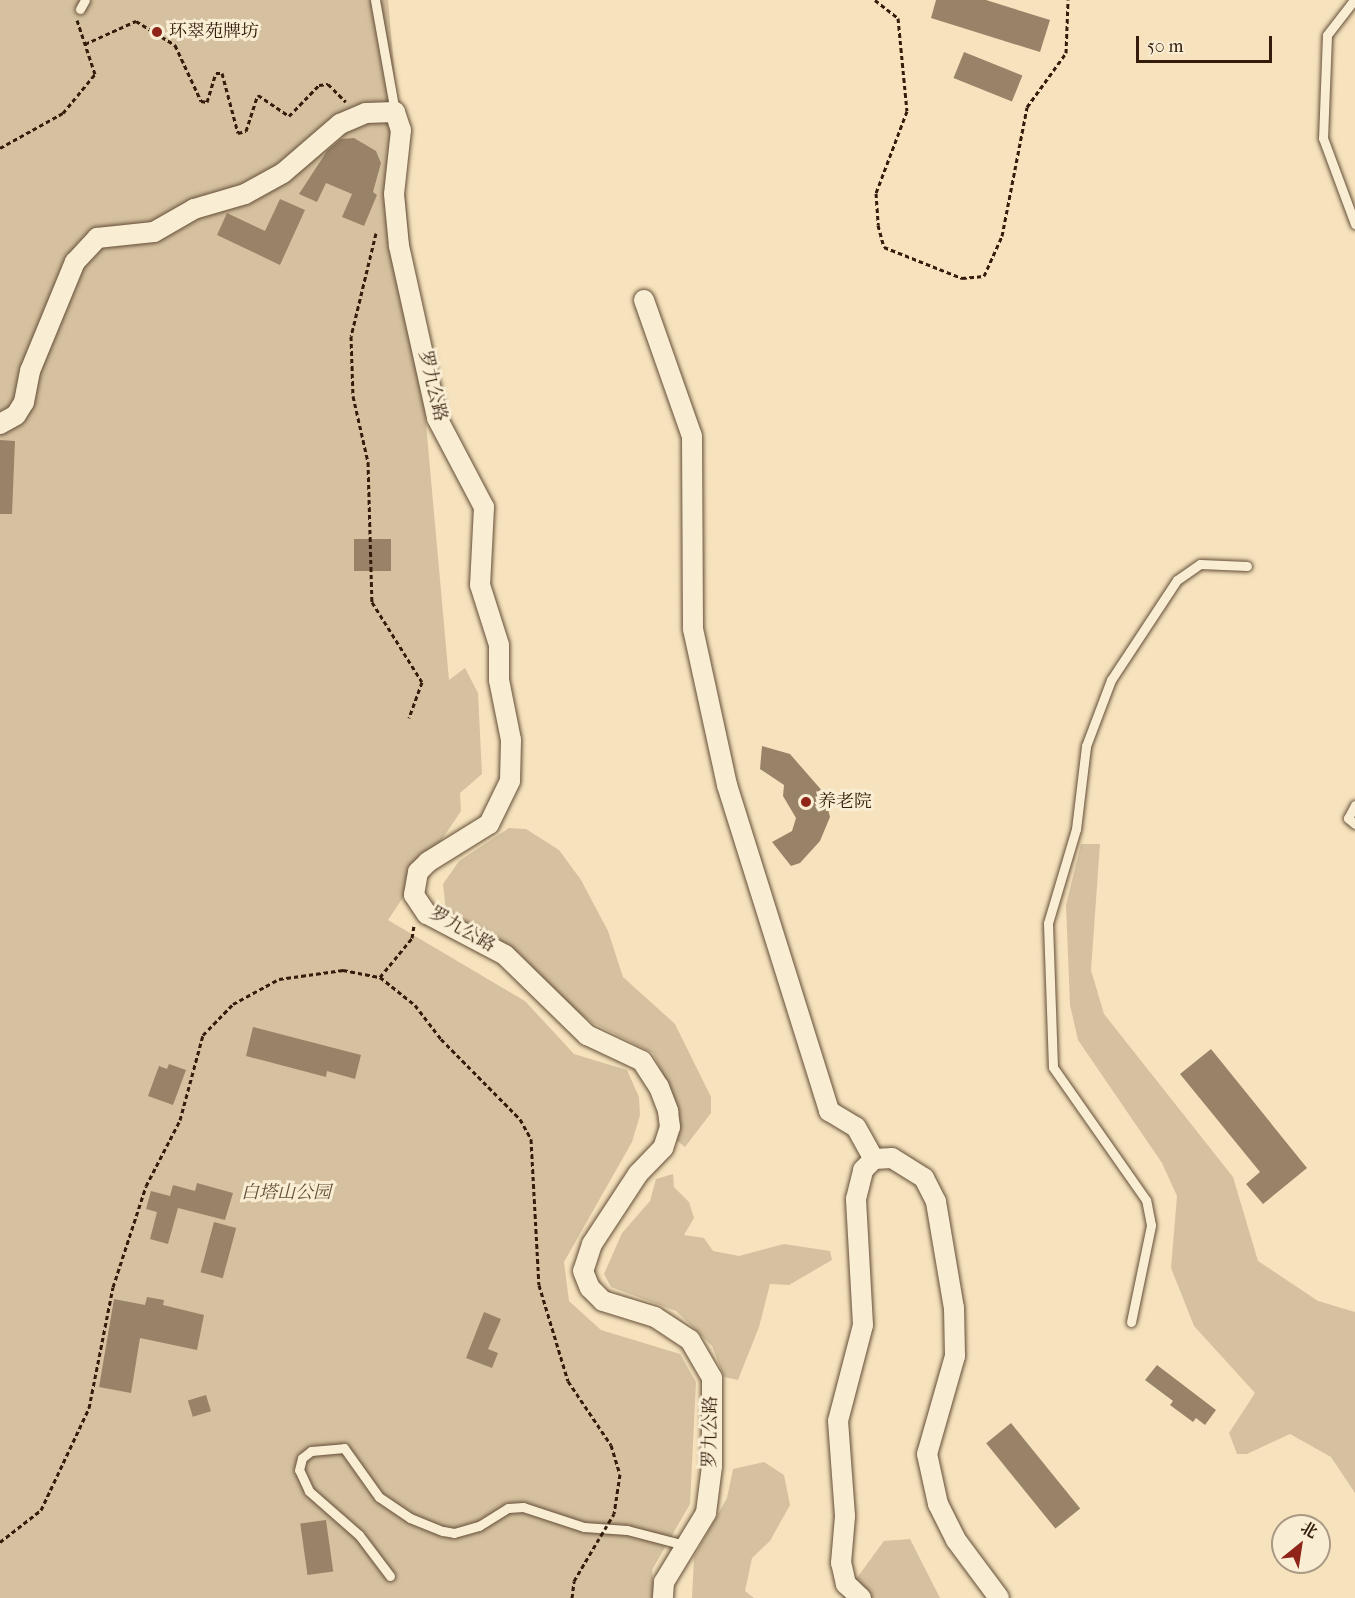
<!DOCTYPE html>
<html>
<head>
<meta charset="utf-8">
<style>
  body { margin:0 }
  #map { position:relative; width:1355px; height:1598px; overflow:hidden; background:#f6e3bd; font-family:"IM FELL French Canon","Noto Serif SC",serif }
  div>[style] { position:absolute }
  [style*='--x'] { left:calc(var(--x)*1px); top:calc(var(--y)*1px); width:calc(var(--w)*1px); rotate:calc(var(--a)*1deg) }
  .green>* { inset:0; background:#d5c19f }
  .building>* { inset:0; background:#988368; transform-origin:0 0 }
  .path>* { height:3px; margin-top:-1.5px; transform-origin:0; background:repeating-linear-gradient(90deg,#331c0b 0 4.5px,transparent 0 7.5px) }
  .roads { filter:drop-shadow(0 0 2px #644e38) drop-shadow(0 0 2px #644e38) }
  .lane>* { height:9px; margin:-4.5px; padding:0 4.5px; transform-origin:4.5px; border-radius:4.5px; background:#f9edd4 }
  .street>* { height:20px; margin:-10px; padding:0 10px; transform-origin:10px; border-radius:10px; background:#f9edd4 }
  .path-bridge>* { height:3px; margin-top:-1.5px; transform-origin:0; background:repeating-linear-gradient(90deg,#331c0b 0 4.5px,transparent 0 7.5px) }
  .dots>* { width:16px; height:16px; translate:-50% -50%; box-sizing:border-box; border:3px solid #f9edd4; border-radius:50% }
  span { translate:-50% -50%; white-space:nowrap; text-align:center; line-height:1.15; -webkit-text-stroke:6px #f9edd4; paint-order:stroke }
  .poi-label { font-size:18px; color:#331c0b }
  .left { translate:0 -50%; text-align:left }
  .street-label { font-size:18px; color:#331c0b }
  .park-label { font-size:18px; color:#644e37; font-style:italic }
  .north { position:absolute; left:1271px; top:1514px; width:60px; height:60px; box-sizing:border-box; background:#f9edd4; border:2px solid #aa9984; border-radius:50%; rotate:30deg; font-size:16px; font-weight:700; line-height:24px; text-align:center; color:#331c0b }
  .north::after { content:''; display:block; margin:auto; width:21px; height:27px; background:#8f2418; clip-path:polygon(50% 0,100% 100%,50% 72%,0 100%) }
  .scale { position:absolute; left:1136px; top:36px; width:136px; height:27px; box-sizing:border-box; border:3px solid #331c0b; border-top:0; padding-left:8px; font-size:18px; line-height:21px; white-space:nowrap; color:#331c0b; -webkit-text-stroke:4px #f9edd4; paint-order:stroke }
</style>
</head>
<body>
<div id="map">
  <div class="green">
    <div style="clip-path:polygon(0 0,388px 0,449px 680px,465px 668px,478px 693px,482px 774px,460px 793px,461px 811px,388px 920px,525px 1001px,574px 1054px,627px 1070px,639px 1097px,640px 1115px,632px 1142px,564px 1262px,569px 1301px,601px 1330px,680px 1354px,696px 1382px,690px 1504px,652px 1570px,655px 1598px,0 1598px)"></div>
    <div style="clip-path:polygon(509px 828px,526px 829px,559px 850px,581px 880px,608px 931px,623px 977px,675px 1024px,711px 1097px,711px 1113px,685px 1147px,675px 1139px,677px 1104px,653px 1053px,593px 1023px,567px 1005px,520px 954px,446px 911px,443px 884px,459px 861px)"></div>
    <div style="clip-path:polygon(1081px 844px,1100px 844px,1091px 970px,1104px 1014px,1233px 1177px,1258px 1261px,1318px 1301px,1355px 1312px,1355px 1493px,1331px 1457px,1290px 1434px,1247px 1454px,1237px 1454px,1229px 1433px,1255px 1393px,1194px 1326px,1171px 1268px,1177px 1196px,1162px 1163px,1078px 1040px,1070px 1005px,1066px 905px)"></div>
    <div style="clip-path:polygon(673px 1174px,674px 1187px,689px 1202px,694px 1218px,684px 1235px,704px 1238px,713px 1251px,739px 1256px,784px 1244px,830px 1251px,832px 1260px,789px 1285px,770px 1284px,759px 1327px,738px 1380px,724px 1377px,712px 1346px,676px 1311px,611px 1287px,604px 1274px,622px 1233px,650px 1201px,656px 1179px)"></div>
    <div style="clip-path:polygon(764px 1462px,784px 1475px,790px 1505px,770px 1541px,752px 1558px,745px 1591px,754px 1598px,692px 1598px,694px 1557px,727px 1498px,733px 1469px)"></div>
    <div style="clip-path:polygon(910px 1539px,940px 1598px,842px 1598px,884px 1541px)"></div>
  </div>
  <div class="building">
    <div style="clip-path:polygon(936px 0,986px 0,1050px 20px,1040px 52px,931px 18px)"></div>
    <div style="left:964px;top:52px;width:63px;height:28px;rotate:22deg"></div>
    <div style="clip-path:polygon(354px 138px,376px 151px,381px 163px,373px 192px,377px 195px,364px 226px,342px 217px,352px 194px,326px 183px,317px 202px,299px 194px,327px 151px,341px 139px)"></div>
    <div style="clip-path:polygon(280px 199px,305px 210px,280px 265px,217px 235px,227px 213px,265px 231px)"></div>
    <div style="clip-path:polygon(0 440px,15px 441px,12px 514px,0 514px)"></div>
    <div style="left:354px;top:539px;width:37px;height:32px"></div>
    <div style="clip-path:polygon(762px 746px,790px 754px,824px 793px,830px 817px,820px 841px,800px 863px,791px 866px,772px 842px,792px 831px,796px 818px,783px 796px,784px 785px,760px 769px)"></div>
    <div style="clip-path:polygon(253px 1027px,361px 1055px,355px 1079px,327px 1071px,326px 1077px,246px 1056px)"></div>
    <div style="clip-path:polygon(1211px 1049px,1307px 1168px,1263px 1204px,1246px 1184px,1260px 1172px,1180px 1074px)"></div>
    <div style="clip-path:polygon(169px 1064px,186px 1070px,173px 1105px,148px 1096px,159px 1066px,167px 1069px)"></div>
    <div style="clip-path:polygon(197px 1183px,233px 1193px,225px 1220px,178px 1208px,168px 1244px,150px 1239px,157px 1212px,146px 1209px,151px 1191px,170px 1196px,173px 1185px,195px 1191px)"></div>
    <div style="left:214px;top:1222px;width:23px;height:52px;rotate:15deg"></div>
    <div style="clip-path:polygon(147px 1297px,164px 1300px,163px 1305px,204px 1315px,197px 1350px,140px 1338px,131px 1393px,99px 1387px,114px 1299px,145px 1305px)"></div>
    <div style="clip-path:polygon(484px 1312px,501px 1319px,488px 1349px,498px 1353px,492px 1368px,466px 1358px)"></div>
    <div style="clip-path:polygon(1157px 1365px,1216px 1410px,1205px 1425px,1196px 1418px,1193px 1422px,1170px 1405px,1173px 1401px,1145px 1380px)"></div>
    <div style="left:206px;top:1395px;width:17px;height:19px;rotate:73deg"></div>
    <div style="left:1011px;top:1423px;width:110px;height:32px;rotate:51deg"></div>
    <div style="left:326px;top:1520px;width:52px;height:26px;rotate:82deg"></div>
  </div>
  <div class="path">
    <div style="--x:875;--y:0;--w:29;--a:38"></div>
    <div style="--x:898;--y:18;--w:93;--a:84.5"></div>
    <div style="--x:907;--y:111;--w:88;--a:110.7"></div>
    <div style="--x:876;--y:193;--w:32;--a:86"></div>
    <div style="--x:878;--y:225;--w:23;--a:75"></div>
    <div style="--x:884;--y:247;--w:84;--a:21.7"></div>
    <div style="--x:962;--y:278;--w:22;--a:-5"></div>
    <div style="--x:984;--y:276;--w:44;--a:-65.8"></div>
    <div style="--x:1002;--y:236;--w:131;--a:-79"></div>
    <div style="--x:1027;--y:107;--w:67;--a:-54.2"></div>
    <div style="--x:1066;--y:53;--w:53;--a:-87.8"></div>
    <div style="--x:85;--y:44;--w:56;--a:-24.3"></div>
    <div style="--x:136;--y:21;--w:46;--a:31.6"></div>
    <div style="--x:175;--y:45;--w:62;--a:65.1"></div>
    <div style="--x:201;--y:101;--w:6;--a:9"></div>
    <div style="--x:207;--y:102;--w:30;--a:-73"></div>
    <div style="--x:216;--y:73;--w:6;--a:0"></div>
    <div style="--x:222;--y:73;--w:62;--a:75.1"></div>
    <div style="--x:238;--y:133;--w:8;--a:-14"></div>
    <div style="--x:246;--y:131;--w:38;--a:-72"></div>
    <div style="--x:258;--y:95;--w:37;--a:34"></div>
    <div style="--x:289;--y:116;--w:43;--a:-45.9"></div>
    <div style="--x:319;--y:85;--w:9;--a:-6"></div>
    <div style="--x:328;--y:84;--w:25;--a:45"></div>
    <div style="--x:0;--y:148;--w:72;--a:-29.1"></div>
    <div style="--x:63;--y:113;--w:50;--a:-50.6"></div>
    <div style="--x:95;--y:74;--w:57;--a:-108.4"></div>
    <div style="--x:376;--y:233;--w:106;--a:103.6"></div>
    <div style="--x:351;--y:336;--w:60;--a:88.1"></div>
    <div style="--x:353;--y:396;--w:68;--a:77.2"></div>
    <div style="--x:368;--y:462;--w:140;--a:88.4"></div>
    <div style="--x:372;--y:602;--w:94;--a:58"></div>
    <div style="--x:422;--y:682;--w:38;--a:110"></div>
    <div style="--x:380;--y:977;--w:45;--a:38.7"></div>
    <div style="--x:415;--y:1005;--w:43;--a:52.6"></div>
    <div style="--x:441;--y:1039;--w:112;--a:45.4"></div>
    <div style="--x:520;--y:1119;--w:23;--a:61"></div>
    <div style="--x:531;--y:1139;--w:146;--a:86.9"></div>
    <div style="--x:539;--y:1285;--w:100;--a:73.2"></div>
    <div style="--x:568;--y:1381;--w:77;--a:56.1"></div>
    <div style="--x:611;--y:1445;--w:30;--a:73"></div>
    <div style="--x:620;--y:1474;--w:40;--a:98.5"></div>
    <div style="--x:0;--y:1542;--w:52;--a:-38"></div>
    <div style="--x:41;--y:1510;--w:113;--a:-64.8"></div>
    <div style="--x:89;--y:1408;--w:123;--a:-78.8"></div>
    <div style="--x:113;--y:1287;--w:106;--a:-71.9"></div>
    <div style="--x:146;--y:1186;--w:74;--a:-62.7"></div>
    <div style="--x:180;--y:1120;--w:88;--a:-74.9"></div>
    <div style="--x:203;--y:1035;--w:43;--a:-45.9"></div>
    <div style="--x:233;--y:1004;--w:52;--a:-28.5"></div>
    <div style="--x:279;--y:979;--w:65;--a:-8"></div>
    <div style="--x:343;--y:970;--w:38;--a:11"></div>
    <div style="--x:380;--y:977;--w:50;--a:-50.6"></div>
    <div style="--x:412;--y:938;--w:12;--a:-81"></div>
    <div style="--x:572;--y:1598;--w:17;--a:-83"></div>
    <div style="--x:574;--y:1581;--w:45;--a:-59.5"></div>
  </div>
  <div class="roads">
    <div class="lane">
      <div style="--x:375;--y:0;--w:114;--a:79.9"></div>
      <div style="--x:1354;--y:0;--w:44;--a:127.6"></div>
      <div style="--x:1327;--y:35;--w:103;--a:92.2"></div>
      <div style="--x:1323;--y:138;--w:92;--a:69.6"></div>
      <div style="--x:80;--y:9;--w:10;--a:-61"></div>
      <div style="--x:1355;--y:805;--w:15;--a:118"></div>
      <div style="--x:1348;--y:818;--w:9;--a:41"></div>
      <div style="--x:1131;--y:1322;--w:99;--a:-78.3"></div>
      <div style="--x:1151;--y:1225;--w:25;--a:-101"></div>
      <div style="--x:1146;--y:1200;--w:162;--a:-125"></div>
      <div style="--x:1053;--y:1067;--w:144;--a:-92"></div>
      <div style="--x:1048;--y:923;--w:98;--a:-73.4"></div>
      <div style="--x:1076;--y:829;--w:84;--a:-83.1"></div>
      <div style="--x:1086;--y:746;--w:71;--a:-69.3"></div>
      <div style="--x:1111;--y:680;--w:120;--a:-56.6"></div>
      <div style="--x:1177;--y:580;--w:28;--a:-35"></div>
      <div style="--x:1200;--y:564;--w:47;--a:2.4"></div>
      <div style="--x:390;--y:1576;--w:51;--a:-127.1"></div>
      <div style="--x:359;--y:1535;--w:67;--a:-138.7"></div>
      <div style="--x:309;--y:1491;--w:23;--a:-115"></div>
      <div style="--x:299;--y:1470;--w:12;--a:-76"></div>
      <div style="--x:302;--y:1458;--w:11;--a:-38"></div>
      <div style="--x:311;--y:1451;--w:33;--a:-5"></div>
      <div style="--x:344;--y:1448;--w:60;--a:54.5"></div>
      <div style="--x:379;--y:1497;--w:37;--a:34"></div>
      <div style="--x:410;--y:1518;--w:35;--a:22"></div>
      <div style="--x:443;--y:1531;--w:11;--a:10"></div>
      <div style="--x:454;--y:1533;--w:26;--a:-16"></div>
      <div style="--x:479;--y:1526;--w:34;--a:-32"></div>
      <div style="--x:508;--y:1508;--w:15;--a:-4"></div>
      <div style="--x:523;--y:1507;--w:64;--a:18.2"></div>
      <div style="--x:584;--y:1527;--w:43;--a:4"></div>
      <div style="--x:627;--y:1530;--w:59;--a:14.7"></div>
    </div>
    <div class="street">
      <div style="--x:644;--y:300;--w:144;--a:70.6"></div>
      <div style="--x:692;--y:436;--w:193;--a:89.7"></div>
      <div style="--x:693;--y:629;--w:160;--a:77.7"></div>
      <div style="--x:727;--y:785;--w:342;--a:72.6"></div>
      <div style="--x:829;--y:1111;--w:31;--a:31"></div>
      <div style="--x:856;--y:1127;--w:37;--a:61"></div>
      <div style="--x:0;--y:424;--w:18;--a:-29"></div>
      <div style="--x:16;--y:415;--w:15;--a:-58"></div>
      <div style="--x:24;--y:402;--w:32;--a:-79"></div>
      <div style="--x:30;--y:371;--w:118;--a:-67.6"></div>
      <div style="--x:75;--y:262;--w:33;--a:-47"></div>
      <div style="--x:97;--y:238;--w:57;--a:-6"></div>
      <div style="--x:154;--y:232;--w:46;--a:-29.9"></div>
      <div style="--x:194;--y:209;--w:53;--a:-16.4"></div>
      <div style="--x:245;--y:194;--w:43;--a:-28.9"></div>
      <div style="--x:283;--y:173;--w:75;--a:-40.7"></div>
      <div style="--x:340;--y:124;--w:28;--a:-23"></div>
      <div style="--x:366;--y:113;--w:29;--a:-2"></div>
      <div style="--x:395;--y:112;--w:19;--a:72"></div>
      <div style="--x:401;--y:130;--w:64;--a:96.2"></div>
      <div style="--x:394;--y:194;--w:52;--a:84.5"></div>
      <div style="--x:399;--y:246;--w:176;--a:77.5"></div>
      <div style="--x:437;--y:418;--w:101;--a:62.2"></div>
      <div style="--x:484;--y:507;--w:78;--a:92.9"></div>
      <div style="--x:480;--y:585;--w:63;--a:72.4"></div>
      <div style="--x:499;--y:645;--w:35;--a:90"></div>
      <div style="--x:499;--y:680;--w:61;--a:78.7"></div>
      <div style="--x:511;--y:740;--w:41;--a:91.4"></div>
      <div style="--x:510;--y:781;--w:48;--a:116"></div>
      <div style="--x:489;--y:824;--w:72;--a:148.1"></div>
      <div style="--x:428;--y:862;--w:14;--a:135"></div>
      <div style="--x:418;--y:872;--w:23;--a:100"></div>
      <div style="--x:414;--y:895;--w:23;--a:56"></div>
      <div style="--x:427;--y:914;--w:88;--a:27.7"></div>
      <div style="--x:505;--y:955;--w:115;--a:44.3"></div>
      <div style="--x:587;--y:1035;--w:61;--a:25.3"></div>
      <div style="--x:642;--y:1061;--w:31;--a:57"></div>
      <div style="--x:659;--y:1087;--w:26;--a:69"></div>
      <div style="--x:668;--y:1111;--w:16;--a:83"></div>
      <div style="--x:670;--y:1127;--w:22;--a:108"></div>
      <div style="--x:663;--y:1148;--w:36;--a:134"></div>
      <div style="--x:638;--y:1174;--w:84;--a:123.3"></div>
      <div style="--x:592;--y:1244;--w:28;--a:108"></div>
      <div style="--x:583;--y:1271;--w:18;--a:68"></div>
      <div style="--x:590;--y:1288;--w:18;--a:45"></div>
      <div style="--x:603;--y:1301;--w:54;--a:17.1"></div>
      <div style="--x:655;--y:1317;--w:42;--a:33.3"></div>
      <div style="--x:690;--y:1340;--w:44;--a:59.9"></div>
      <div style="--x:712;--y:1378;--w:88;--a:90"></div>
      <div style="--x:712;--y:1466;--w:47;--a:97.3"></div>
      <div style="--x:706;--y:1513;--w:81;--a:121.3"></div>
      <div style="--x:664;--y:1582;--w:16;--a:94"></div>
      <div style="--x:861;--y:1598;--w:21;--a:-137"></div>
      <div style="--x:846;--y:1584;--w:22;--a:-103"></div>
      <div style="--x:841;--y:1563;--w:47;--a:-85.1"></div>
      <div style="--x:845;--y:1516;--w:95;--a:-94.2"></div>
      <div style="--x:838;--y:1421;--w:99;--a:-75.4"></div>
      <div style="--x:863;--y:1325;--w:126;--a:-93.2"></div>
      <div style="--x:856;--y:1199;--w:30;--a:-76"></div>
      <div style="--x:863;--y:1170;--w:16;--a:-45"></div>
      <div style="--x:874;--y:1159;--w:18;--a:-3"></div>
      <div style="--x:892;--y:1158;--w:38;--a:32"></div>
      <div style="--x:924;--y:1178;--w:27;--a:63"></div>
      <div style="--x:936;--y:1202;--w:108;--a:80.4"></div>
      <div style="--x:954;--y:1308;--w:48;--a:88.8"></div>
      <div style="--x:955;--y:1356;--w:102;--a:105.9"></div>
      <div style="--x:927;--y:1454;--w:51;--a:77.6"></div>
      <div style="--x:938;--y:1504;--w:40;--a:63.4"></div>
      <div style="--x:956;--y:1540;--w:72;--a:53.4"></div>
    </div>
  </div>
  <div class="path-bridge">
    <div style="--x:597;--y:1542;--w:33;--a:-59"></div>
  </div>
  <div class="dots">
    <div style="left:157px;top:32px;background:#8f2418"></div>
    <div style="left:806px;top:802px;background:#8f2418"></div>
  </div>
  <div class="poi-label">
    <span class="left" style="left:169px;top:32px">环翠苑牌坊</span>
    <span class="left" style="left:818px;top:802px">养老院</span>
  </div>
  <div class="street-label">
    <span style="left:432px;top:386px;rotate:77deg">罗九公路</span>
    <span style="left:462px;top:930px;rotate:30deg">罗九公路</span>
    <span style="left:711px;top:1432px;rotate:-89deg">罗九公路</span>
  </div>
  <div class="park-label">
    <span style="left:286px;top:1193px">白塔山公园</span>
  </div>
  <div class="north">北</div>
  <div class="scale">50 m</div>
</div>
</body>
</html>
